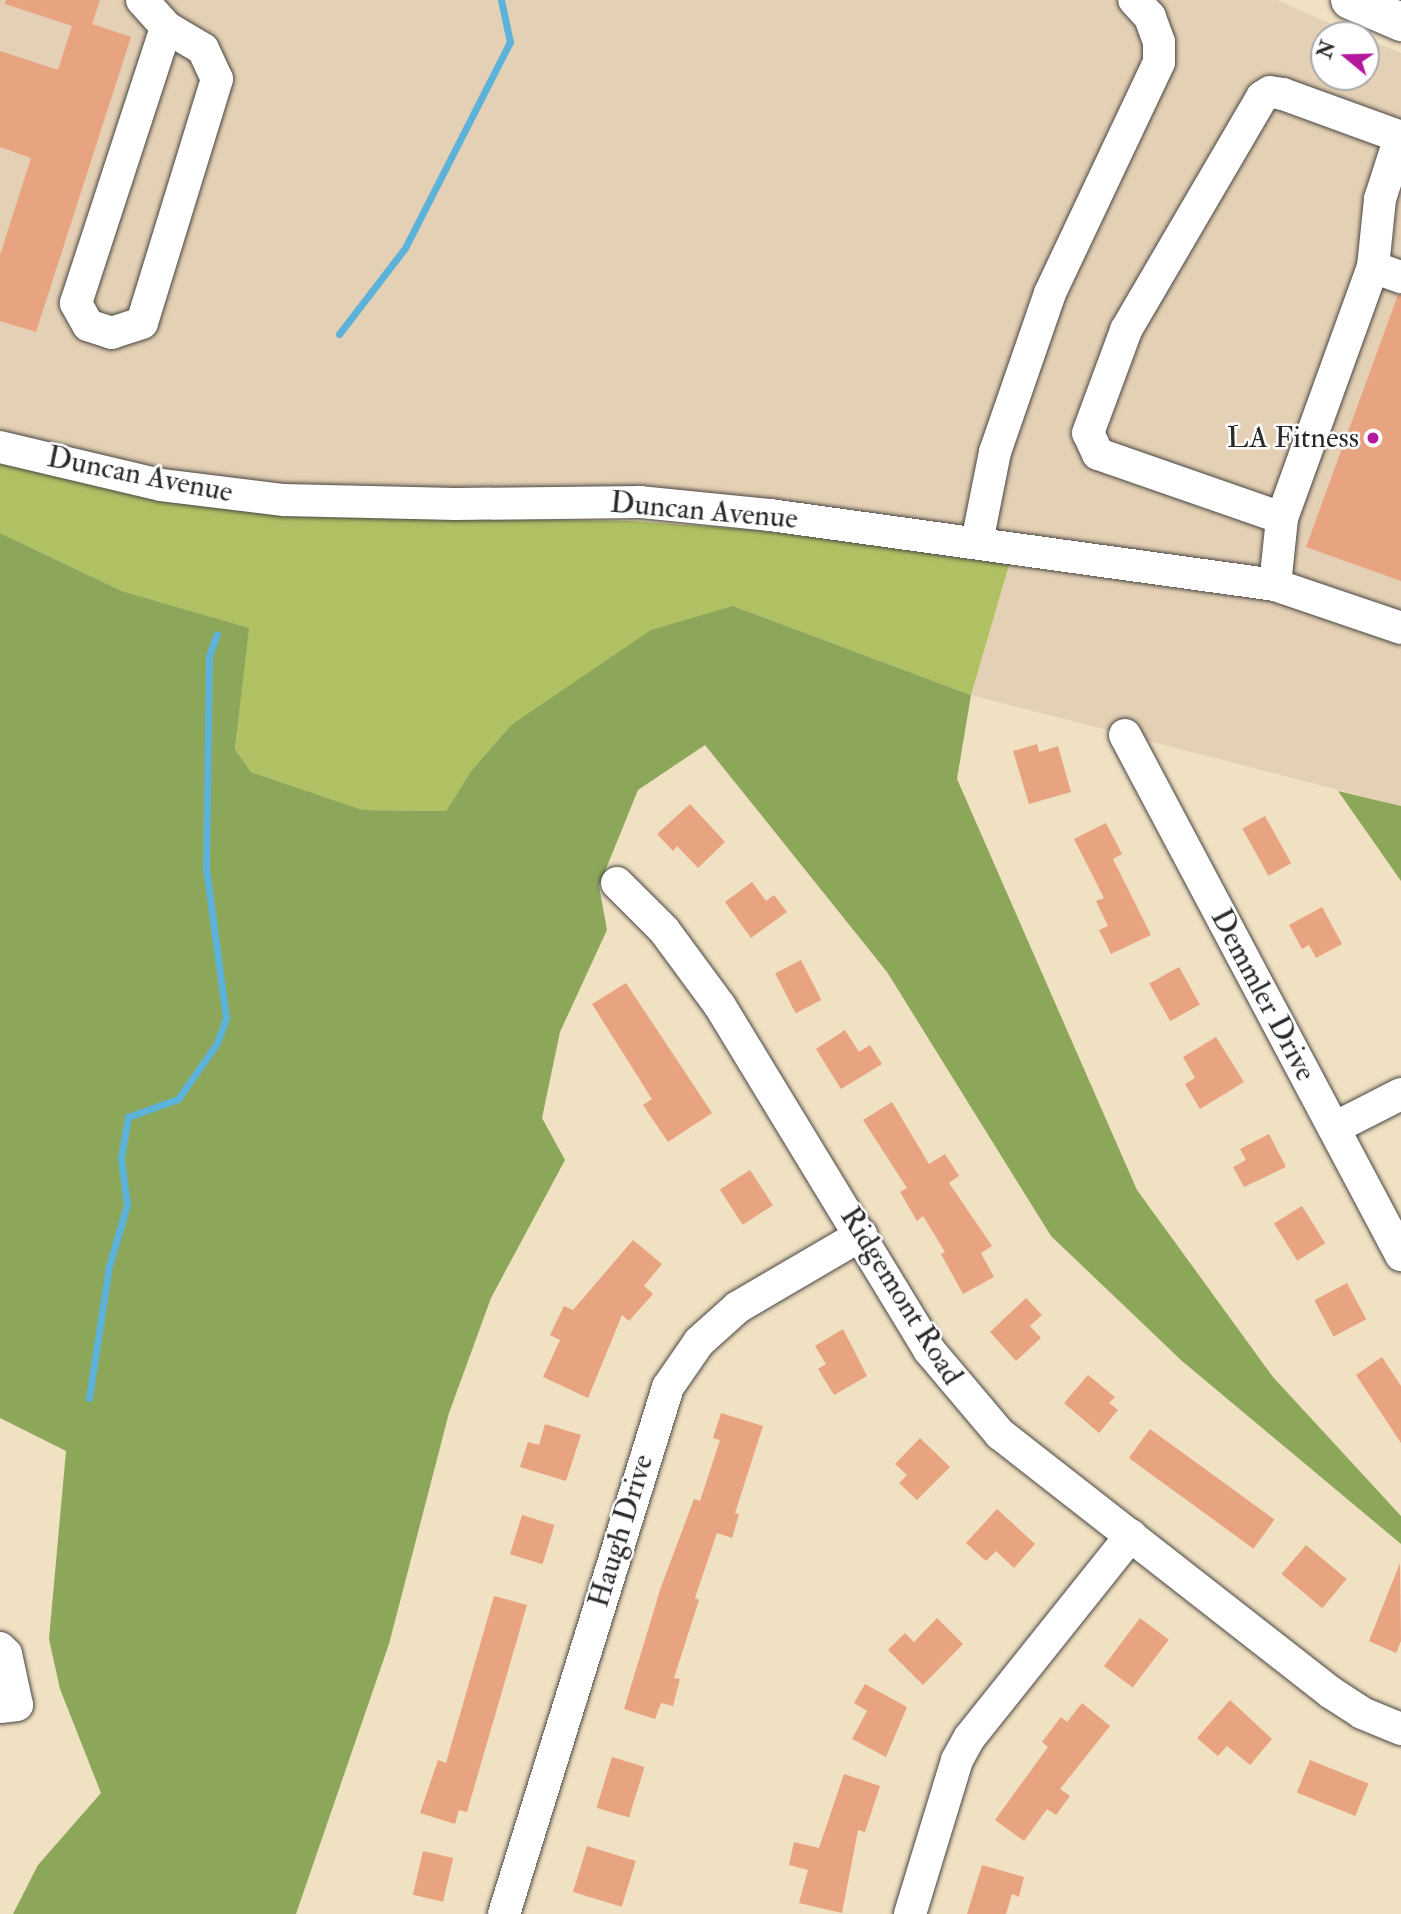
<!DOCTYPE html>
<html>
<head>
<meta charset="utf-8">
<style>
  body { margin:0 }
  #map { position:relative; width:1401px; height:1914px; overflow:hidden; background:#f1e1c3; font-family:"IM FELL Double Pica",serif }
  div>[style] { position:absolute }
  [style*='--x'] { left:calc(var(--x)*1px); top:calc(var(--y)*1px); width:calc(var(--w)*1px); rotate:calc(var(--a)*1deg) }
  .built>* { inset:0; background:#e4d0b4 }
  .green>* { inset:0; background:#b0c164 }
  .forest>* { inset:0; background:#8ca75a }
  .stream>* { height:7px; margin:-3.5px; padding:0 3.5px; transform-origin:3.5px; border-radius:3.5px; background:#5db2d9 }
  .building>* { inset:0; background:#e8a381; transform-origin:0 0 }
  .roads { filter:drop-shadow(0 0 2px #494642) drop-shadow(0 0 2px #494642) }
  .minor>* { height:32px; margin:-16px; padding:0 16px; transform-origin:16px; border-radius:16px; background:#fff }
  .highway>* { height:38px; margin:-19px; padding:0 19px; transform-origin:19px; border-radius:19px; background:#fff }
  .dots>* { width:19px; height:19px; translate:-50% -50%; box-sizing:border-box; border:4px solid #fff; border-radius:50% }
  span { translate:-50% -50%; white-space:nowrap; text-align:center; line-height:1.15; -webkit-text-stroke:5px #fff; paint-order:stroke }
  .poi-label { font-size:30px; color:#2b2b2b }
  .right { translate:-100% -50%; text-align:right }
  .street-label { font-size:30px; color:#2b2b2b }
  .north { position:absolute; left:1310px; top:21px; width:70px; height:70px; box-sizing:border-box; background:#fff; border:2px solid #aaa; border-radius:50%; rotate:289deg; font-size:19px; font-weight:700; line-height:28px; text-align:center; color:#2b2b2b }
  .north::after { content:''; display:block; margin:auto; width:24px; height:32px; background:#b5179e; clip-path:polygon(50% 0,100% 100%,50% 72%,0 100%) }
</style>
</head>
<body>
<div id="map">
  <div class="built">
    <div style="clip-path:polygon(0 0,1277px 0,1356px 35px,1324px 35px,1324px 77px,1366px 77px,1366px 39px,1401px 53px,1401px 806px,971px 695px,1010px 562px,852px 527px,364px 503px,0 447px)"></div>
  </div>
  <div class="green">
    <div style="clip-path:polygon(0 462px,200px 506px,302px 517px,632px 521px,755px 530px,1010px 562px,971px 695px,733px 606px,582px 680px,511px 725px,471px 771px,446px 811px,363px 810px,251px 772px,235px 749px,248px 628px,122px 591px,0 533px)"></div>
  </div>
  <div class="forest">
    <div style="clip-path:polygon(0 533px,122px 591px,249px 628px,235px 749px,251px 772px,363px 810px,446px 811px,471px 771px,511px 725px,651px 630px,733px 606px,971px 695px,957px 779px,1137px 1190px,1273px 1377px,1401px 1516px,1401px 1544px,1182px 1361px,1051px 1236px,887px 972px,705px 745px,638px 790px,599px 886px,607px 930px,560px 1032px,542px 1118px,565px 1160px,491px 1298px,449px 1413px,389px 1644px,296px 1914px,13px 1914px,38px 1865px,101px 1793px,60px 1689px,49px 1639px,66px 1451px,0 1418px)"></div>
    <div style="clip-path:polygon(1338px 791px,1401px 806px,1401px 881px)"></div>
  </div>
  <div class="stream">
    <div style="--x:339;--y:334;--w:108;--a:-52.5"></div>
    <div style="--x:405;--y:248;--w:231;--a:-63"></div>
    <div style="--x:510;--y:42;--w:43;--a:-102.1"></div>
    <div style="--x:89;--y:1398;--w:134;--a:-81.4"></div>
    <div style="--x:109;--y:1266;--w:64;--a:-73.6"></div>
    <div style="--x:127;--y:1205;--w:47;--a:-97.3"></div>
    <div style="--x:121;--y:1158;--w:42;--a:-80.3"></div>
    <div style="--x:128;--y:1117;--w:53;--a:-19.8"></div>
    <div style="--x:178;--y:1099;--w:68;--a:-55.1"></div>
    <div style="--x:217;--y:1043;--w:27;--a:-70"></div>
    <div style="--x:226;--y:1018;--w:150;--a:-97.6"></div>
    <div style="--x:206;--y:869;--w:213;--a:-89.2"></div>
    <div style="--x:209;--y:656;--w:23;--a:-70"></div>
  </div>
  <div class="building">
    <div style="clip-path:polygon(6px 0,100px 0,92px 24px,131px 37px,36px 332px,0 321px,0 255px,31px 158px,0 147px,0 51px,58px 70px,72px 26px,5px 4px)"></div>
    <div style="clip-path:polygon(1398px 295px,1401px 295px,1401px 581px,1306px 547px)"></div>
    <div style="clip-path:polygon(1037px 744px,1039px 752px,1058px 746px,1071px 792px,1029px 804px,1013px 751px)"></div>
    <div style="clip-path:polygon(690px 804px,725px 842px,698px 868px,677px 846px,673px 851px,657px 834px)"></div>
    <div style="left:1265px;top:816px;width:54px;height:26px;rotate:61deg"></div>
    <div style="clip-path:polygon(1106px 823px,1122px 854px,1113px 859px,1151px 935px,1111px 954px,1099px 930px,1108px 926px,1096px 901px,1104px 898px,1074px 839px)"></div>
    <div style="clip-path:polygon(752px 882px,766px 901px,774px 895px,787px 912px,751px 938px,725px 902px)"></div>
    <div style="clip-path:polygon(1322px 907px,1342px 944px,1316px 958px,1309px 945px,1302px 949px,1289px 925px)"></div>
    <div style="left:801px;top:960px;width:45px;height:29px;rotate:63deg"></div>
    <div style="left:1179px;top:967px;width:43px;height:34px;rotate:61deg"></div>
    <div style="clip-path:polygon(626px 983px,712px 1113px,668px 1142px,643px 1105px,652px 1099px,592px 1004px)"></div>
    <div style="clip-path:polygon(845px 1030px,859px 1052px,870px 1045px,882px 1064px,841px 1089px,816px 1049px)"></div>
    <div style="clip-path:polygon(1216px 1037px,1244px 1082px,1200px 1109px,1185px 1084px,1195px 1078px,1183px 1057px)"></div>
    <div style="clip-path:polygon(892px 1102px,929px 1164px,945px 1154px,959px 1176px,949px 1183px,992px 1246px,981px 1253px,994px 1277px,963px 1294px,941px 1254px,945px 1252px,923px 1216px,917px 1221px,900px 1192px,907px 1188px,863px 1120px)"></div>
    <div style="clip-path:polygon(1269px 1134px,1286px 1167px,1244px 1187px,1233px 1167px,1246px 1160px,1240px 1149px)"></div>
    <div style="left:750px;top:1170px;width:42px;height:36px;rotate:57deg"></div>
    <div style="left:1302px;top:1206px;width:44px;height:33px;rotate:58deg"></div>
    <div style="clip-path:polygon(633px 1240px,662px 1264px,644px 1286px,653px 1294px,629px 1321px,622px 1315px,588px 1398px,543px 1377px,560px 1340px,550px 1335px,564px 1306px,573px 1310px)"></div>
    <div style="left:1347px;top:1283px;width:41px;height:37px;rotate:62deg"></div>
    <div style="clip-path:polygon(1026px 1298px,1042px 1315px,1030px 1326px,1041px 1338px,1016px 1361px,990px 1332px)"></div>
    <div style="clip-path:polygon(843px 1329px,867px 1376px,834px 1395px,818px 1369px,826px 1364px,815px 1346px)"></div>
    <div style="clip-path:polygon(1382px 1357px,1401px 1386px,1401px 1443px,1356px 1375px)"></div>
    <div style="clip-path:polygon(1088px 1375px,1115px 1397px,1109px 1403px,1118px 1410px,1099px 1433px,1064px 1403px)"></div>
    <div style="clip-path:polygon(721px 1413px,763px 1426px,735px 1513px,739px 1514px,732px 1538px,717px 1533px,695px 1598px,699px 1600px,674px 1678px,680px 1679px,673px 1706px,661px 1703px,655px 1719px,624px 1709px,661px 1587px,694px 1499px,700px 1501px,720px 1440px,713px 1438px)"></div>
    <div style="clip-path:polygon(545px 1424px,581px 1435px,566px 1481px,520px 1467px,528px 1442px,539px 1445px)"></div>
    <div style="left:1150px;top:1429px;width:154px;height:36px;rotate:36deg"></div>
    <div style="clip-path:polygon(920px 1438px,950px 1467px,917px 1500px,899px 1483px,907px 1475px,895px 1464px)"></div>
    <div style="clip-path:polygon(997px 1509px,1035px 1544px,1014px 1568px,996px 1551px,986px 1561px,966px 1543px)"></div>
    <div style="left:522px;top:1515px;width:34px;height:41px;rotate:17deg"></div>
    <div style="left:1306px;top:1545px;width:53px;height:38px;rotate:40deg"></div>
    <div style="clip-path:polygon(1400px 1563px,1401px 1641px,1396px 1653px,1369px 1641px)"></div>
    <div style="clip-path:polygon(494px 1596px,527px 1605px,467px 1812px,459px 1810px,455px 1824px,420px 1813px,438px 1760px,446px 1763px)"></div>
    <div style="clip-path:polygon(937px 1618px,963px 1644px,923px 1685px,888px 1650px,905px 1633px,914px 1642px)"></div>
    <div style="left:1140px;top:1618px;width:36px;height:60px;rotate:37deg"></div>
    <div style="clip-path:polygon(865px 1684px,907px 1707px,886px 1757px,852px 1739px,867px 1711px,854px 1703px)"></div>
    <div style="clip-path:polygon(1230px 1700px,1272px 1739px,1250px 1765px,1227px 1746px,1218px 1756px,1197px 1738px)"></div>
    <div style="clip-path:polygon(1082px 1703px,1110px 1726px,1060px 1789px,1070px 1796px,1056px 1815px,1047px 1809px,1024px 1841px,995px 1820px,1048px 1747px,1042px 1742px,1061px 1717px,1067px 1722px)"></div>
    <div style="left:612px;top:1757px;width:34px;height:53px;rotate:17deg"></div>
    <div style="left:1310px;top:1760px;width:63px;height:35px;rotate:22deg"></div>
    <div style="clip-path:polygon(844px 1774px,880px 1786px,865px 1832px,858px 1830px,842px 1913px,799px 1903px,808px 1870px,789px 1865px,794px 1842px,819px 1848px)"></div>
    <div style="left:587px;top:1846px;width:51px;height:48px;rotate:17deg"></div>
    <div style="left:423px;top:1851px;width:31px;height:45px;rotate:13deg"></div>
    <div style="clip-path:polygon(982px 1865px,1024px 1877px,1019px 1897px,1012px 1894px,1006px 1914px,967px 1914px)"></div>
  </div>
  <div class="roads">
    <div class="minor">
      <div style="--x:142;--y:0;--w:36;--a:48"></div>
      <div style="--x:166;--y:27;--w:43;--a:30.7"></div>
      <div style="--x:203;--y:49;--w:33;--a:65"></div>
      <div style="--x:217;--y:79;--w:255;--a:107.1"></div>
      <div style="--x:142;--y:323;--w:32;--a:162"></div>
      <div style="--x:112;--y:333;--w:25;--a:-162"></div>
      <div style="--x:88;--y:325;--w:25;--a:-119"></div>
      <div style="--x:76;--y:303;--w:290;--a:-71.9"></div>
      <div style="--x:1373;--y:267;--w:30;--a:20"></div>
      <div style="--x:0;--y:447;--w:165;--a:13.3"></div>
      <div style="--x:161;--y:485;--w:124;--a:7"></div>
      <div style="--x:284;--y:500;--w:172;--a:1.3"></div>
      <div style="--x:456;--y:504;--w:184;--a:-0.6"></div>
      <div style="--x:640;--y:502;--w:131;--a:5.7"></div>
      <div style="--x:770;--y:515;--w:510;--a:7.89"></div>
      <div style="--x:1275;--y:585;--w:133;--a:18.8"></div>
      <div style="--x:1282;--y:518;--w:195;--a:-160.8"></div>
      <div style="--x:1098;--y:454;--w:23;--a:-115"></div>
      <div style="--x:1088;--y:433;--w:110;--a:-69.7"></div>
      <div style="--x:1126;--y:330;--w:270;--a:-59.7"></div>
      <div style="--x:1262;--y:97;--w:9;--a:-32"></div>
      <div style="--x:1270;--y:92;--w:13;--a:9"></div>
      <div style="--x:1283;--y:94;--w:126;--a:20"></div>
      <div style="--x:977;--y:542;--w:92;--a:-78.7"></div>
      <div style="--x:995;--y:452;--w:168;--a:-70.9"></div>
      <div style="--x:1050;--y:293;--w:255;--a:-64.7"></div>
      <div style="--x:1159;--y:62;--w:20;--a:-90"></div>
      <div style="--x:1159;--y:42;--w:27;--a:-110"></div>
      <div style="--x:1150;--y:17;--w:23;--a:-133"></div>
      <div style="--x:1275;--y:585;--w:67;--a:-84"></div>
      <div style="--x:1282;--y:518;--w:267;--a:-70.1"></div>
      <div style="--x:1373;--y:267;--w:68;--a:-84.1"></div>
      <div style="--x:1380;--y:199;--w:65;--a:-72.1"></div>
      <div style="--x:1125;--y:735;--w:589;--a:62.04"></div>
      <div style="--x:617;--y:883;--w:66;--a:45"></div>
      <div style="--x:664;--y:930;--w:94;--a:53.6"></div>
      <div style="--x:720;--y:1006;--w:403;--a:58.7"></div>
      <div style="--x:929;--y:1350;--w:110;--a:49.8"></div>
      <div style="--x:1000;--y:1434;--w:419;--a:38"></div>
      <div style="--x:1330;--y:1692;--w:38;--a:33"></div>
      <div style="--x:1362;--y:1713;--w:42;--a:22.3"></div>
      <div style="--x:1334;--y:1128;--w:75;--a:-26.9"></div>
      <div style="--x:0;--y:1648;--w:8;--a:45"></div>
      <div style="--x:6;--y:1654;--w:52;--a:77.8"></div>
      <div style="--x:17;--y:1705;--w:17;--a:173"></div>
      <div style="--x:504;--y:1914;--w:552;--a:-72.71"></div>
      <div style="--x:668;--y:1387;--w:55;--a:-55.4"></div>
      <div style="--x:699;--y:1342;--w:52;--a:-41.9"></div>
      <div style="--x:738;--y:1307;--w:143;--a:-30.3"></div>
      <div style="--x:910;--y:1914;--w:161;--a:-73"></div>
      <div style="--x:957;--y:1760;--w:26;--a:-61"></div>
      <div style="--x:970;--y:1737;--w:258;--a:-51.4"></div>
    </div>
    <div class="highway">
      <div style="--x:1350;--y:0;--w:56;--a:23.3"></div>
    </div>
  </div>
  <div class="dots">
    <div style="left:1373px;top:438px;background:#b5179e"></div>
  </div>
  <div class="poi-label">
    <span class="right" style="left:1359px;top:438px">LA Fitness</span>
  </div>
  <div class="street-label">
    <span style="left:140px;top:475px;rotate:11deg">Duncan Avenue</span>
    <span style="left:704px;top:511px;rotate:5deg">Duncan Avenue</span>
    <span style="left:1263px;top:995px;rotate:62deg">Demmler Drive</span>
    <span style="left:901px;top:1296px;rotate:58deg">Ridgemont Road</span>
    <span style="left:621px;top:1531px;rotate:-73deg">Haugh Drive</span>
  </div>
  <div class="north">N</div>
</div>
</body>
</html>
